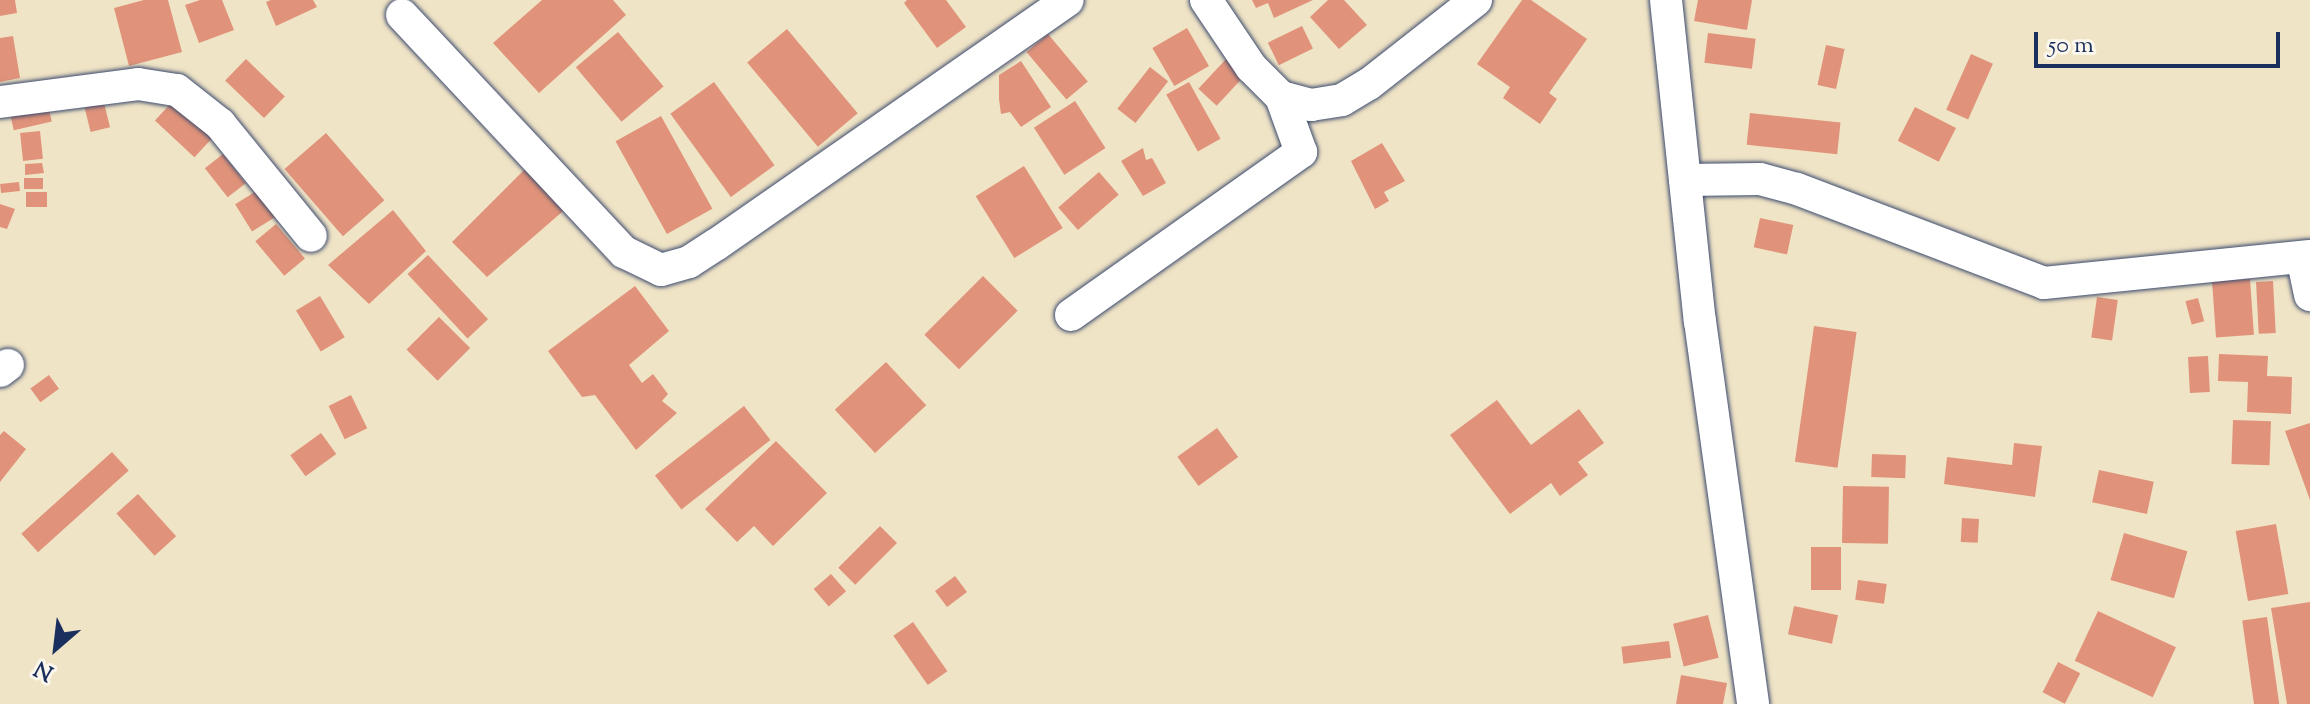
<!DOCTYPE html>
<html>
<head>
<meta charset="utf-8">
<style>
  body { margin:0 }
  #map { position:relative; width:2310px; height:704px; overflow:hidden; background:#f0e4c6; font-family:"Sorts Mill Goudy",serif }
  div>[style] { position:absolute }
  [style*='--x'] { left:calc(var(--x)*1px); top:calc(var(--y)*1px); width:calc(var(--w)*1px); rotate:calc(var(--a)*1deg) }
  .building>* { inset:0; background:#e0937a; transform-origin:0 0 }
  .roads { filter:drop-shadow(0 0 2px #3b4a6e) drop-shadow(0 0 2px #3b4a6e) }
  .minor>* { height:32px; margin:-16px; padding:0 16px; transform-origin:16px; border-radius:16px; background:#fff }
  span { translate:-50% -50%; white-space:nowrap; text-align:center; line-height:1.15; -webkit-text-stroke:6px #fbf7ec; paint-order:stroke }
  .north { position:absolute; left:16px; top:608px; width:80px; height:80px; -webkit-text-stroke:6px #fbf7ec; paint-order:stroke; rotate:208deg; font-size:22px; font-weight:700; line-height:32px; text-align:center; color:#1b2f5e }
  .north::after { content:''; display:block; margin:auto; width:28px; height:36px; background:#1b2f5e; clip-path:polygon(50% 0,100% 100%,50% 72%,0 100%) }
  .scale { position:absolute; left:2034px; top:32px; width:246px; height:36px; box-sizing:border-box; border:4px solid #1b2f5e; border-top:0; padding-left:10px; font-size:24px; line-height:28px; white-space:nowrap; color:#1b2f5e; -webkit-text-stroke:6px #fbf7ec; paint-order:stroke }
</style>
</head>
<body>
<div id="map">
  <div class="building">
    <div style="clip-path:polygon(0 0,15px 0,17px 13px,0 16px)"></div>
    <div style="clip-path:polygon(144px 0,168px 0,182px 52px,129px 66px,114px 8px)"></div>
    <div style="clip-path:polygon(200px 0,222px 0,234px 30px,199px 43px,185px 5px)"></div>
    <div style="clip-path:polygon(271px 0,313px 0,317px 7px,276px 26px,266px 2px)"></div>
    <div style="clip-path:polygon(542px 0,613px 0,626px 15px,539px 93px,493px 43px)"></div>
    <div style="clip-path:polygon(907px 0,946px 0,966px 27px,937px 48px,904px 3px)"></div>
    <div style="clip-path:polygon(1252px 0,1313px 0,1274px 18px,1268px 3px,1256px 8px)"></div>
    <div style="clip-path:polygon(1328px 0,1344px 0,1367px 25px,1339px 49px,1310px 17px)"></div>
    <div style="clip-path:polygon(1522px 0,1531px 0,1587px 39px,1549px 93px,1557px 99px,1540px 124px,1503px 98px,1510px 87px,1477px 64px)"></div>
    <div style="clip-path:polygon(1698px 0,1752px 0,1747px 30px,1694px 21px)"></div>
    <div style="left:1302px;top:26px;width:25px;height:38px;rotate:64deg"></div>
    <div style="left:1187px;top:28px;width:44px;height:40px;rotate:60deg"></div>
    <div style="left:787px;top:29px;width:110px;height:52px;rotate:50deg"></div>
    <div style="left:618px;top:32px;width:71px;height:55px;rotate:50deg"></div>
    <div style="left:1708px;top:33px;width:48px;height:30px;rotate:7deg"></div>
    <div style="left:1048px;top:34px;width:62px;height:28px;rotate:50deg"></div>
    <div style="clip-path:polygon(13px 36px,20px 78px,0 82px,0 38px)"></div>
    <div style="left:1826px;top:45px;width:19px;height:41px;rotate:12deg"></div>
    <div style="left:1971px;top:54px;width:24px;height:61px;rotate:24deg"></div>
    <div style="left:1227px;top:58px;width:25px;height:42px;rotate:43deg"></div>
    <div style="left:246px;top:59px;width:54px;height:30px;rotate:44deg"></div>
    <div style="clip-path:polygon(1021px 61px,1051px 107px,1021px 127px,1010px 112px,1001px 114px,999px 99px,999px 75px)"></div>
    <div style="left:1150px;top:67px;width:23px;height:53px;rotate:38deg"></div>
    <div style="left:714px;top:82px;width:103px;height:54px;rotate:54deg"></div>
    <div style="left:1189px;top:82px;width:65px;height:26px;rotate:61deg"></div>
    <div style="left:174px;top:100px;width:54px;height:28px;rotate:43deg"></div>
    <div style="left:1075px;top:101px;width:56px;height:49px;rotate:57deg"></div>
    <div style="left:104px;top:103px;width:25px;height:20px;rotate:76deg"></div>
    <div style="left:48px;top:105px;width:17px;height:39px;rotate:77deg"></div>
    <div style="left:1915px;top:107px;width:46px;height:38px;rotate:27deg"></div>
    <div style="left:1750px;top:113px;width:91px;height:32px;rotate:6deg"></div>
    <div style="left:661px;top:116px;width:106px;height:52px;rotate:61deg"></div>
    <div style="left:40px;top:131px;width:28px;height:20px;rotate:84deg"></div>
    <div style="left:326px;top:133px;width:89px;height:55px;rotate:49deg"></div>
    <div style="clip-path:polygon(1382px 143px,1405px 181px,1384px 192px,1389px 201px,1375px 209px,1351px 161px)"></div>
    <div style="clip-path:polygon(1143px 148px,1146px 160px,1152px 158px,1166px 183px,1143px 196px,1121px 161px)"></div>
    <div style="left:223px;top:154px;width:37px;height:23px;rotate:52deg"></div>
    <div style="clip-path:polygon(42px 163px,44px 173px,25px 175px,25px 164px)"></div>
    <div style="clip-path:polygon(529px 165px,569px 206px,487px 277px,452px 242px)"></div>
    <div style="left:1024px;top:166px;width:73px;height:57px;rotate:58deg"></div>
    <div style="left:1099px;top:172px;width:30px;height:54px;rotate:49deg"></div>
    <div style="left:43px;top:178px;width:11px;height:19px;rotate:90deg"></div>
    <div style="left:19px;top:182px;width:9px;height:19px;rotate:84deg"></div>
    <div style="left:258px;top:190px;width:32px;height:27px;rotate:58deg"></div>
    <div style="left:26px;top:192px;width:21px;height:15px"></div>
    <div style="clip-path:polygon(0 204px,15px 209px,7px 229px,0 227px)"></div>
    <div style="clip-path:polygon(393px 210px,426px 251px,369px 304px,328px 265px)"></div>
    <div style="left:1760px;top:218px;width:34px;height:30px;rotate:12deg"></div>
    <div style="left:276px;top:224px;width:45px;height:27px;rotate:50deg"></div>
    <div style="left:428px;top:255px;width:88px;height:28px;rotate:47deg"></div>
    <div style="left:983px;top:276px;width:49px;height:83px;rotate:45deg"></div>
    <div style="left:2250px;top:279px;width:56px;height:38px;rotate:86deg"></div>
    <div style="left:2273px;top:281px;width:52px;height:17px;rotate:87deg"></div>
    <div style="clip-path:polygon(635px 286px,669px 331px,629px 365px,642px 383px,653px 374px,668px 394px,662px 401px,677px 413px,636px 450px,595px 395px,582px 397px,548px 351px)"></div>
    <div style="left:320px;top:296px;width:48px;height:28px;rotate:59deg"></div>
    <div style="left:2097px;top:297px;width:21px;height:41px;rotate:8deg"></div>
    <div style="left:2198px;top:298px;width:24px;height:13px;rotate:75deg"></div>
    <div style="left:439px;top:317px;width:44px;height:46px;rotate:45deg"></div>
    <div style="left:1814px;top:326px;width:43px;height:137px;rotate:8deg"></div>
    <div style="clip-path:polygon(2219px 354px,2268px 356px,2267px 376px,2292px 377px,2291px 414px,2247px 412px,2248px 382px,2218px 381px)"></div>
    <div style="left:2208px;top:356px;width:36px;height:20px;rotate:87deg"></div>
    <div style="left:886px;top:362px;width:59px;height:70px;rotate:47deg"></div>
    <div style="left:49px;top:375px;width:17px;height:23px;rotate:54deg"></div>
    <div style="left:351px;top:395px;width:37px;height:25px;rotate:64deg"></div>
    <div style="clip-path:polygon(1497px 400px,1531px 445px,1579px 409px,1604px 443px,1578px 462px,1588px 475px,1560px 496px,1551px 483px,1510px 514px,1450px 435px)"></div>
    <div style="left:744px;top:406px;width:43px;height:113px;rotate:52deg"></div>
    <div style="left:2233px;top:420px;width:38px;height:44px;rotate:2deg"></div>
    <div style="clip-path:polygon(2310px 423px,2310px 500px,2285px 431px)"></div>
    <div style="left:1217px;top:428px;width:36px;height:49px;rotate:54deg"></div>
    <div style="clip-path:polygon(4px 431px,26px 449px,0 482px,0 435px)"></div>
    <div style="left:321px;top:433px;width:26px;height:38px;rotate:54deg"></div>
    <div style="clip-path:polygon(776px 441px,827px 493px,773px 546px,754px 526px,737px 542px,705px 509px)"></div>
    <div style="clip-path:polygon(2014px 443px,2042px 446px,2035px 497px,1944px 484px,1947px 457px,2012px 465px)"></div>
    <div style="left:112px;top:452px;width:25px;height:122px;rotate:48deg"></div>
    <div style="left:1872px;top:454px;width:34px;height:23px;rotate:2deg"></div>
    <div style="left:2099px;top:470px;width:56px;height:33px;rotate:12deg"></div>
    <div style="left:1843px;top:486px;width:46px;height:57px;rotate:1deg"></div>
    <div style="left:138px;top:494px;width:57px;height:29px;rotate:48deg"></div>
    <div style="left:1962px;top:518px;width:17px;height:24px;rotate:3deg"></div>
    <div style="left:2276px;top:524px;width:71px;height:41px;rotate:80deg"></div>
    <div style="left:880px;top:526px;width:24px;height:59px;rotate:45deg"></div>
    <div style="left:2124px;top:533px;width:66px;height:49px;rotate:16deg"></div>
    <div style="left:1811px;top:547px;width:30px;height:43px"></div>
    <div style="left:831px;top:574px;width:23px;height:23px;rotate:49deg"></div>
    <div style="left:955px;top:576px;width:20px;height:25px;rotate:53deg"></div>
    <div style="left:1858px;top:580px;width:29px;height:20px;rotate:8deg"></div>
    <div style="clip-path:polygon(2310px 602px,2310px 704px,2287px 704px,2271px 608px)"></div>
    <div style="left:1794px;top:606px;width:45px;height:29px;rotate:12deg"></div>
    <div style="left:2098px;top:611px;width:86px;height:55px;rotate:25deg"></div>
    <div style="left:1708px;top:615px;width:44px;height:36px;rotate:76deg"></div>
    <div style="left:2267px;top:617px;width:88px;height:25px;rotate:82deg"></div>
    <div style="left:913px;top:622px;width:60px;height:24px;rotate:55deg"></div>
    <div style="left:1669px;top:641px;width:17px;height:48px;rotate:83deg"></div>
    <div style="left:2058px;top:662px;width:25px;height:34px;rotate:27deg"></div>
    <div style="clip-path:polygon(1681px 675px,1727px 683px,1723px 704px,1676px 704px)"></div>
  </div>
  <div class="roads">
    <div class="minor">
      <div style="--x:1206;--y:0;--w:81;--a:56.1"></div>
      <div style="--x:1251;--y:67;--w:42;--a:45"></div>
      <div style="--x:1281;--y:97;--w:31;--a:15"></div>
      <div style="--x:1311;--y:105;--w:31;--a:-9"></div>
      <div style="--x:1342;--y:100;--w:31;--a:-31"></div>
      <div style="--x:1369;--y:84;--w:136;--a:-38.1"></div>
      <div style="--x:1666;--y:0;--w:323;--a:84"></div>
      <div style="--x:1700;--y:321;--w:387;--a:82.1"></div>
      <div style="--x:402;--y:15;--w:325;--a:46.9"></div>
      <div style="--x:624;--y:252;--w:41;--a:25.9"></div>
      <div style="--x:661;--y:270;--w:29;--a:-16"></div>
      <div style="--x:689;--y:262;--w:33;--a:-33"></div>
      <div style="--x:717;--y:244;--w:427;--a:-34.8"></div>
      <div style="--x:0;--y:102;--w:139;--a:-7.4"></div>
      <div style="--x:138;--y:84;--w:39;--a:9"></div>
      <div style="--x:177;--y:90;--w:55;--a:38.3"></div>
      <div style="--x:220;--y:124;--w:144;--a:50.9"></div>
      <div style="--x:1685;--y:180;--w:75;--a:-0.8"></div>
      <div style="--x:1760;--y:179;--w:38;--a:15"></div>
      <div style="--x:1797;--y:189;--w:264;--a:20.8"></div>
      <div style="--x:2044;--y:283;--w:267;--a:-5.8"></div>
      <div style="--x:2302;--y:257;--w:39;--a:78"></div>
      <div style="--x:1071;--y:315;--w:282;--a:-35.3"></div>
      <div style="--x:1301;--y:152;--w:59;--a:-110"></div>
      <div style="--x:0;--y:371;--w:10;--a:-37"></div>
    </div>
  </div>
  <div class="north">N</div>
  <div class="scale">50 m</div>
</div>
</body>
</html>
